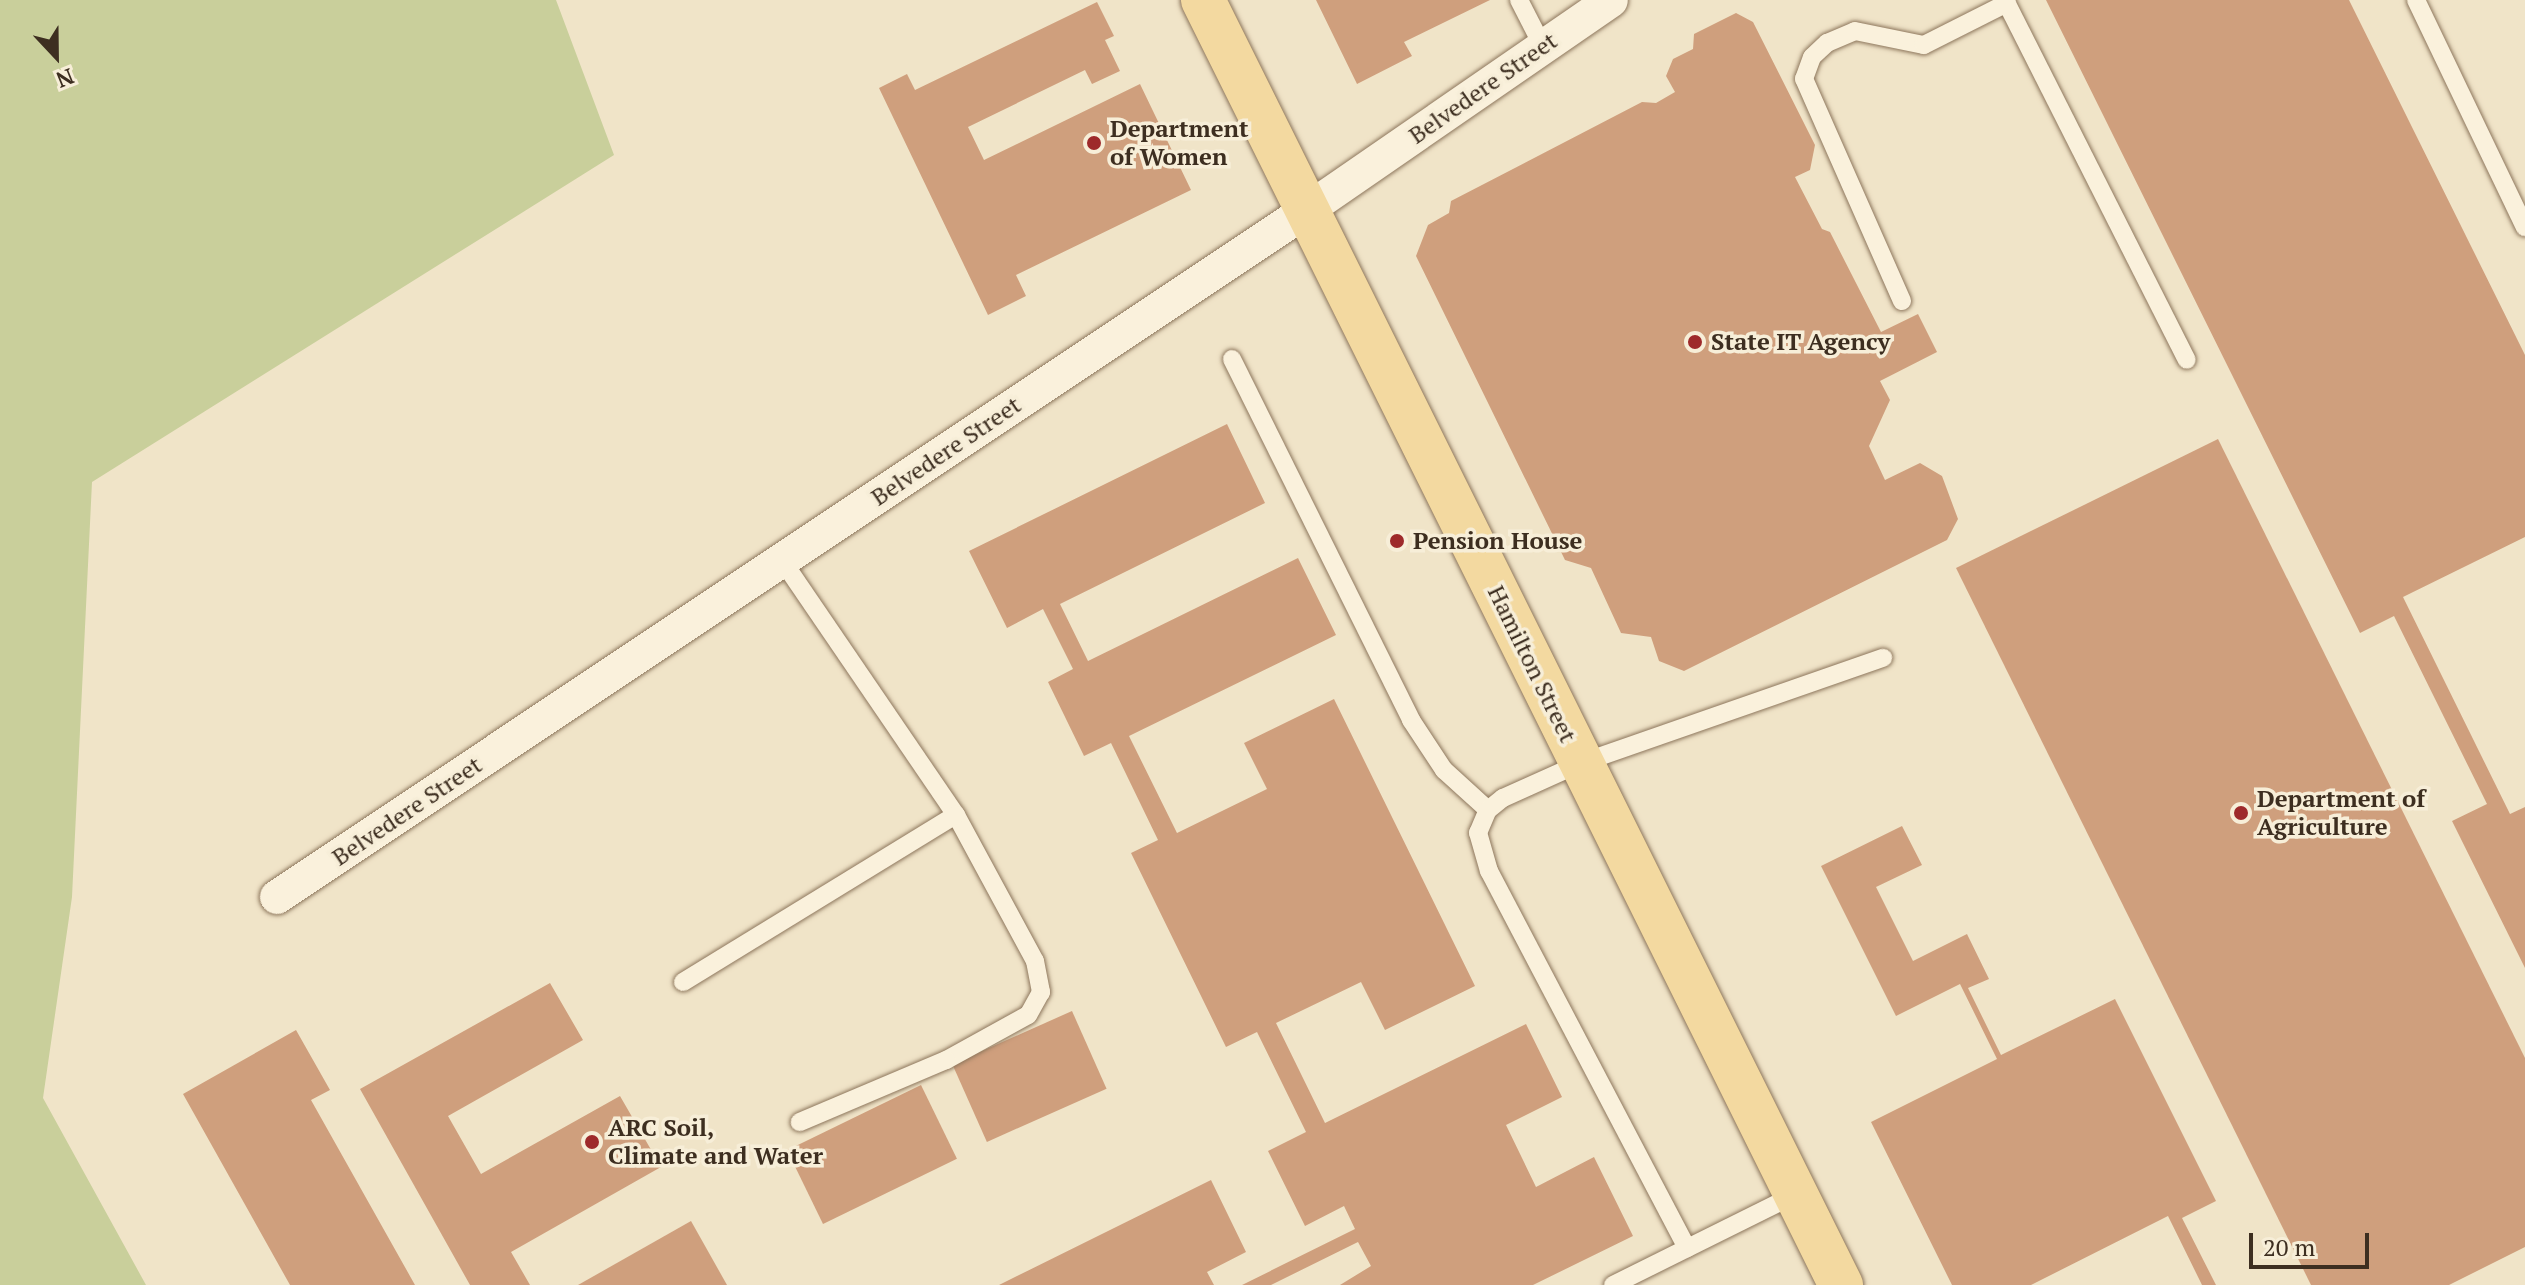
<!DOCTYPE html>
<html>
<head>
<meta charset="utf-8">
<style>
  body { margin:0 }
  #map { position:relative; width:2525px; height:1285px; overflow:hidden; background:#f0e4c8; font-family:"PT Serif",serif }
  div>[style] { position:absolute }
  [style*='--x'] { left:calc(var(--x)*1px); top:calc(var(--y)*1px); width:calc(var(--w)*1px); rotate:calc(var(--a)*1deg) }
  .green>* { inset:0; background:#c9cf9b }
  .building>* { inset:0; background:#cf9f7d; transform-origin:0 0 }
  .roads { filter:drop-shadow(0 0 2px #8d765c) drop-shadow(0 0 2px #8d765c) }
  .lane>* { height:18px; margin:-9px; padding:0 9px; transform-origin:9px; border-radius:9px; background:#faf1dc }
  .street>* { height:34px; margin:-17px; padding:0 17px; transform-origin:17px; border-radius:17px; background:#faf1dc }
  .primary>* { height:44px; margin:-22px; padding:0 22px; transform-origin:22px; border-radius:22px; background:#f3d9a0 }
  .dots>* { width:22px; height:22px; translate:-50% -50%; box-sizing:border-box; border:4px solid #f7eed8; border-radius:50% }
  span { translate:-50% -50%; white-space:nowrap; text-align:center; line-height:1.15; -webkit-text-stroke:7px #f7eed8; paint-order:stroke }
  .street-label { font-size:24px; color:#3d2e20 }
  .poi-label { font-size:24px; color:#3d2e20; font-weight:700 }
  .left { translate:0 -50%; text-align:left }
  .north { position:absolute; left:16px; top:16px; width:80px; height:80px; -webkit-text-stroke:6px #f7eed8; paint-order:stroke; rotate:158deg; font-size:22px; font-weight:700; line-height:32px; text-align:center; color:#3d2e20 }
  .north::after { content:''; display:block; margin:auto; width:28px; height:36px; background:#3d2e20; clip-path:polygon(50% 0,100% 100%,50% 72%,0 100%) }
  .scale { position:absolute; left:2249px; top:1233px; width:120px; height:36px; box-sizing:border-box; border:4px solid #3d2e20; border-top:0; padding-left:10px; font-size:24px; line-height:28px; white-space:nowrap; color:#3d2e20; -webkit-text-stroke:6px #f7eed8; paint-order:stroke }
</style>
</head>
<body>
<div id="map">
  <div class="green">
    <div style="clip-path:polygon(0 0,556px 0,614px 155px,92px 482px,72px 897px,43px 1098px,146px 1285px,0 1285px)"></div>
  </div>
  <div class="building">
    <div style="clip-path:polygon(1316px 0,1490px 0,1404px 42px,1412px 56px,1357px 84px)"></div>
    <div style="clip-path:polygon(2046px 0,2349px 0,2525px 355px,2525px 537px,2403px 597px,2510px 814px,2525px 807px,2525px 968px,2452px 821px,2487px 804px,2394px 616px,2360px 633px)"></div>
    <div style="clip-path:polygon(1097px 2px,1114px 36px,1105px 40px,1120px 71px,1092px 84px,1085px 70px,968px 127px,984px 160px,1140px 84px,1191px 190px,1016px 275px,1026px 296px,988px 315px,879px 88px,907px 74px,915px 90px)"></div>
    <div style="clip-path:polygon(1736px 13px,1753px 22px,1815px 145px,1810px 170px,1795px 177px,1822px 229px,1830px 232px,1881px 332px,1918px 314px,1937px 352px,1880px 381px,1890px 400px,1869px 446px,1885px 480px,1920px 463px,1942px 476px,1958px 519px,1947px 540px,1684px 671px,1659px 661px,1651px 637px,1621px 633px,1591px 568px,1565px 560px,1416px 256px,1428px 225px,1449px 213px,1451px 201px,1642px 102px,1656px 103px,1675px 92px,1666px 76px,1673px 59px,1693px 49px,1694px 34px)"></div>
    <div style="clip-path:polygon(1227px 424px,1265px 503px,1060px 604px,1088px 661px,1298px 558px,1336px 635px,1129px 736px,1177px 833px,1267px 789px,1244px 743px,1334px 699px,1475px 986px,1385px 1030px,1361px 982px,1276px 1023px,1325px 1123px,1526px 1024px,1562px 1097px,1506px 1125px,1536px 1187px,1594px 1157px,1633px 1236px,1533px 1285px,1340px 1285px,1371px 1266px,1358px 1242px,1271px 1285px,1242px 1285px,1355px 1229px,1344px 1206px,1305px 1226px,1268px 1151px,1306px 1132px,1257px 1032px,1226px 1047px,1131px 853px,1158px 840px,1111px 743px,1084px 756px,1048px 682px,1073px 669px,1043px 609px,1007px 628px,969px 551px)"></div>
    <div style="clip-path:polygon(2218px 439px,2525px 1058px,2525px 1247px,2449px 1285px,2311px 1285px,1956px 568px)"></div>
    <div style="clip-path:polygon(1902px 826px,1922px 865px,1876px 887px,1913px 961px,1967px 934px,1989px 979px,1968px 988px,2001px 1055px,2115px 999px,2216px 1201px,2182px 1218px,2216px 1285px,2202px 1285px,2168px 1216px,2031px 1285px,1952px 1285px,1871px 1122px,1997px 1059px,1960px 984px,1896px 1016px,1821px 866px)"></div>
    <div style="clip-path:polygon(550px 983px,583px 1040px,448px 1116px,481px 1174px,620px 1096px,661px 1167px,511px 1252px,530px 1285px,470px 1285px,360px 1089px)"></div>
    <div style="left:1072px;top:1011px;width:85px;height:131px;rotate:66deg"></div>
    <div style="clip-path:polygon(296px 1030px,330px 1090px,311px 1100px,415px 1285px,290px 1285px,183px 1094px)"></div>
    <div style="left:921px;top:1085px;width:82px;height:149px;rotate:64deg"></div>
    <div style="clip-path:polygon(1211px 1180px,1246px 1252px,1207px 1272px,1214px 1285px,999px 1285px)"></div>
    <div style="clip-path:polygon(691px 1221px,727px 1285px,578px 1285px)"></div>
  </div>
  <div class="roads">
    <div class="lane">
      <div style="--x:1519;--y:0;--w:53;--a:62.9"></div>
      <div style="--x:2005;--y:0;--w:403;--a:63.2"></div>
      <div style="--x:2416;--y:0;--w:252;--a:64.4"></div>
      <div style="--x:1902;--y:301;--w:243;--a:-113.8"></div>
      <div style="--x:1804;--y:79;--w:23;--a:-70"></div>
      <div style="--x:1812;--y:57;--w:21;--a:-43"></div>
      <div style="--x:1827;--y:43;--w:30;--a:-23"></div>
      <div style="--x:1855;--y:31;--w:70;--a:11.5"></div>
      <div style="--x:1924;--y:45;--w:93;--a:-26.8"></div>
      <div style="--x:1232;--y:359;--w:403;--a:63.6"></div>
      <div style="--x:1411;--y:720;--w:60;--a:56.6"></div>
      <div style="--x:1444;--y:770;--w:59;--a:42.3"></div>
      <div style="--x:782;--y:560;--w:309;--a:55.7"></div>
      <div style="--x:956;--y:815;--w:166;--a:61.6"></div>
      <div style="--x:1035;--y:961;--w:32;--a:79"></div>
      <div style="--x:1041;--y:992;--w:26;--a:119"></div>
      <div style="--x:1028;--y:1015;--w:94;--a:151.2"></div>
      <div style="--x:946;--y:1060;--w:159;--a:157"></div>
      <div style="--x:683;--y:982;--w:320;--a:-31.5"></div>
      <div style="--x:1687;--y:1248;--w:426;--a:-117.7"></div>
      <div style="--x:1489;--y:871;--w:40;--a:-106"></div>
      <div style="--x:1478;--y:833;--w:25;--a:-67"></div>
      <div style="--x:1488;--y:810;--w:19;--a:-39"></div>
      <div style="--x:1503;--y:798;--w:85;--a:-24.2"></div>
      <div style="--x:1581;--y:763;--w:320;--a:-19.2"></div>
      <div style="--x:1613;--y:1285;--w:204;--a:-26.4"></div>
    </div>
    <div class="street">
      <div style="--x:277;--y:897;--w:1238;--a:-33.7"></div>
      <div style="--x:1307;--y:210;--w:369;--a:-34.6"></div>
    </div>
    <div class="primary">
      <div style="--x:1203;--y:0;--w:1435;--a:63.6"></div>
    </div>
  </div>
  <div class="dots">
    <div style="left:1094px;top:143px;background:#9e2a2b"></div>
    <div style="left:1695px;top:342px;background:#9e2a2b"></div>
    <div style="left:1397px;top:541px;background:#9e2a2b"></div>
    <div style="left:2241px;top:813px;background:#9e2a2b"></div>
    <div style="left:592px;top:1142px;background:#9e2a2b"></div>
  </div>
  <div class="street-label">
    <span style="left:1483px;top:88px;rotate:-35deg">Belvedere Street</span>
    <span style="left:946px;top:451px;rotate:-34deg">Belvedere Street</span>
    <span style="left:1532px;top:664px;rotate:64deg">Hamilton Street</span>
    <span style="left:407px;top:811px;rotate:-34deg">Belvedere Street</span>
  </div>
  <div class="poi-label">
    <span class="left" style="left:1110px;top:143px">Department<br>of Women</span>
    <span class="left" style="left:1711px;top:342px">State IT Agency</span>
    <span class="left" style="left:1413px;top:541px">Pension House</span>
    <span class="left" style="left:2257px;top:813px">Department of<br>Agriculture</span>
    <span class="left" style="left:608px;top:1142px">ARC Soil,<br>Climate and Water</span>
  </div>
  <div class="north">N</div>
  <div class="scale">20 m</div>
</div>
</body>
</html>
